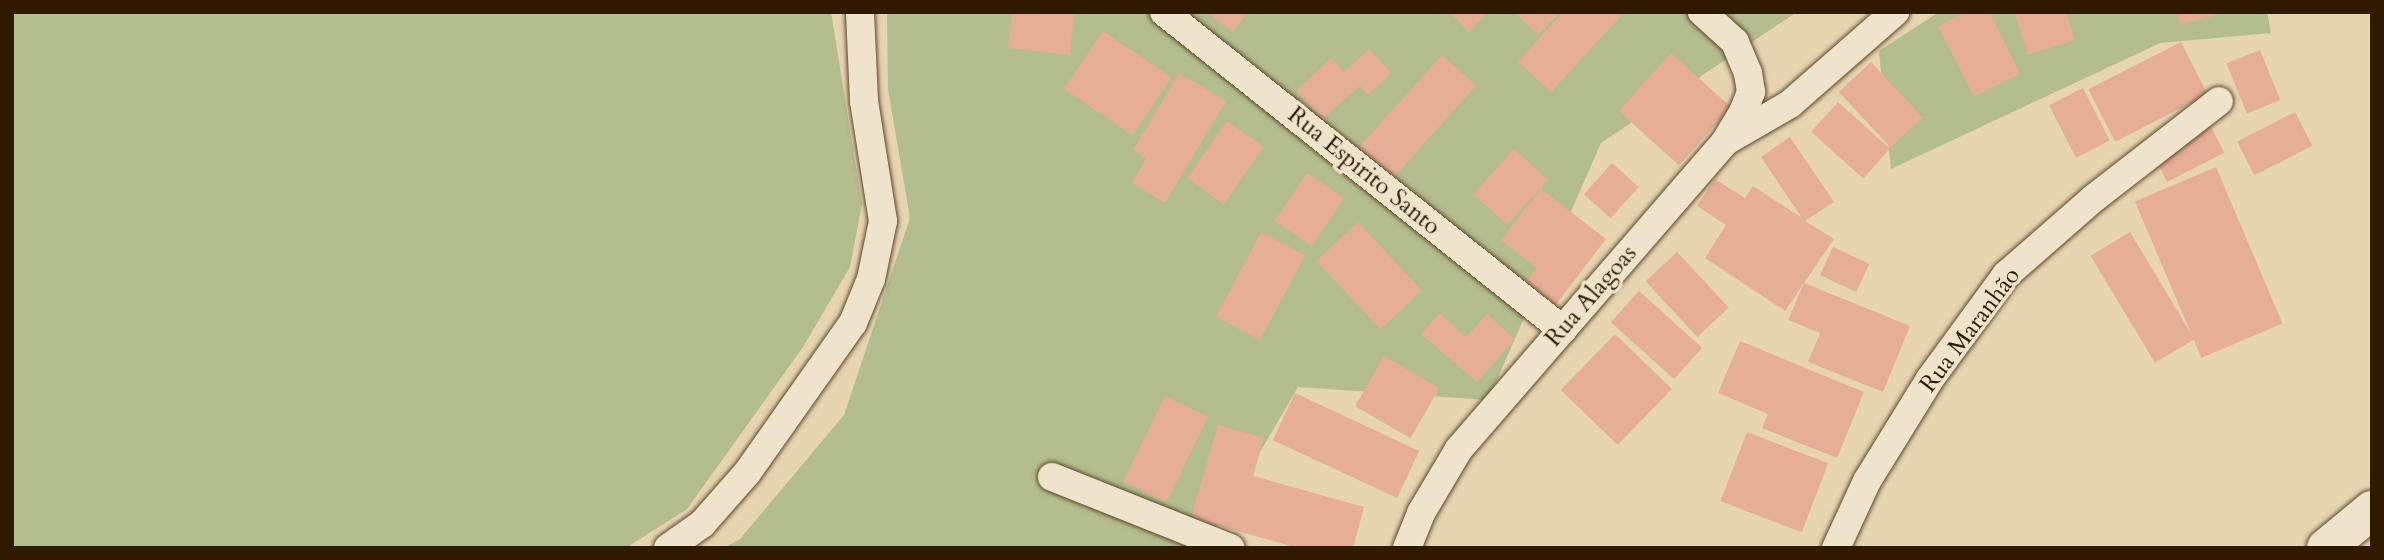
<!DOCTYPE html>
<html>
<head>
<meta charset="utf-8">
<style>
  body { margin:0 }
  #map { position:relative; width:2384px; height:560px; overflow:hidden; background:#e7d4b0; font-family:Cardo,serif }
  div>[style] { position:absolute }
  [style*='--x'] { left:calc(var(--x)*1px); top:calc(var(--y)*1px); width:calc(var(--w)*1px); rotate:calc(var(--a)*1deg) }
  .green>* { inset:0; background:#b3bd8d }
  .building>* { inset:0; background:#e6ae97; transform-origin:0 0 }
  .roads { filter:drop-shadow(0 0 2px #5d482c) drop-shadow(0 0 2px #5d482c) }
  .street>* { height:28px; margin:-14px; padding:0 14px; transform-origin:14px; border-radius:14px; background:#efe3cc }
  .secondary>* { height:38px; margin:-19px; padding:0 19px; transform-origin:19px; border-radius:19px; background:#efe3cc }
  span { translate:-50% -50%; white-space:nowrap; text-align:center; line-height:1.15; -webkit-text-stroke:7px #efe3cc; paint-order:stroke }
  .street-label { font-size:24px; color:#2f1a00 }
  .frame { position:absolute; inset:0; border:14px solid #2f1a00; pointer-events:none }
</style>
</head>
<body>
<div id="map">
  <div class="green">
    <div style="clip-path:polygon(12px 12px,831px 12px,862px 204px,850px 267px,803px 347px,687px 509px,626px 548px,12px 548px)"></div>
    <div style="clip-path:polygon(887px 12px,1797px 12px,1601px 143px,1488px 400px,1298px 387px,1204px 548px,724px 548px,740px 539px,844px 415px,910px 218px,888px 89px)"></div>
    <div style="clip-path:polygon(1939px 12px,2267px 12px,2271px 33px,2160px 43px,1891px 169px,1879px 51px)"></div>
  </div>
  <div class="building">
    <div style="clip-path:polygon(1012px 12px,1074px 12px,1070px 55px,1008px 48px)"></div>
    <div style="clip-path:polygon(1205px 12px,1248px 12px,1233px 32px)"></div>
    <div style="clip-path:polygon(1449px 12px,1488px 12px,1469px 32px)"></div>
    <div style="clip-path:polygon(1514px 12px,1560px 12px,1538px 35px)"></div>
    <div style="clip-path:polygon(1563px 12px,1625px 12px,1551px 92px,1518px 62px)"></div>
    <div style="clip-path:polygon(1966px 12px,1990px 12px,2020px 74px,1974px 97px,1938px 26px)"></div>
    <div style="clip-path:polygon(2014px 12px,2066px 12px,2075px 40px,2028px 55px)"></div>
    <div style="clip-path:polygon(2177px 12px,2215px 12px,2216px 15px,2180px 25px)"></div>
    <div style="left:1103px;top:31px;width:83px;height:70px;rotate:34deg"></div>
    <div style="left:2181px;top:42px;width:59px;height:104px;rotate:63deg"></div>
    <div style="clip-path:polygon(1369px 49px,1392px 73px,1368px 95px,1360px 86px,1322px 119px,1296px 91px,1331px 58px,1344px 72px)"></div>
    <div style="left:2260px;top:50px;width:54px;height:36px;rotate:68deg"></div>
    <div style="left:1671px;top:53px;width:81px;height:78px;rotate:42deg"></div>
    <div style="left:1442px;top:55px;width:46px;height:127px;rotate:42deg"></div>
    <div style="left:1871px;top:62px;width:76px;height:44px;rotate:47deg"></div>
    <div style="clip-path:polygon(1179px 73px,1226px 101px,1165px 203px,1132px 183px,1146px 159px,1133px 150px)"></div>
    <div style="left:2083px;top:88px;width:59px;height:38px;rotate:63deg"></div>
    <div style="left:1838px;top:102px;width:70px;height:40px;rotate:42deg"></div>
    <div style="left:2295px;top:112px;width:38px;height:65px;rotate:63deg"></div>
    <div style="left:1227px;top:121px;width:45px;height:70px;rotate:35deg"></div>
    <div style="left:2211px;top:127px;width:29px;height:64px;rotate:63deg"></div>
    <div style="clip-path:polygon(1790px 137px,1834px 202px,1805px 221px,1834px 239px,1785px 311px,1705px 258px,1726px 225px,1697px 206px,1715px 179px,1745px 198px,1753px 186px,1802px 218px,1761px 157px)"></div>
    <div style="left:1514px;top:149px;width:46px;height:61px;rotate:42deg"></div>
    <div style="left:1612px;top:163px;width:36px;height:42px;rotate:42deg"></div>
    <div style="left:2216px;top:167px;width:170px;height:88px;rotate:67deg"></div>
    <div style="left:1307px;top:173px;width:45px;height:58px;rotate:34deg"></div>
    <div style="clip-path:polygon(1541px 189px,1606px 239px,1551px 311px,1521px 288px,1537px 268px,1501px 240px)"></div>
    <div style="left:1358px;top:222px;width:94px;height:57px;rotate:47deg"></div>
    <div style="left:1261px;top:232px;width:50px;height:96px;rotate:28deg"></div>
    <div style="left:2130px;top:232px;width:125px;height:46px;rotate:59deg"></div>
    <div style="left:1833px;top:247px;width:40px;height:31px;rotate:25deg"></div>
    <div style="left:1677px;top:252px;width:76px;height:43px;rotate:47deg"></div>
    <div style="clip-path:polygon(1804px 283px,1910px 326px,1883px 392px,1808px 362px,1820px 333px,1788px 320px)"></div>
    <div style="left:1639px;top:291px;width:85px;height:42px;rotate:42deg"></div>
    <div style="clip-path:polygon(1440px 313px,1466px 337px,1487px 314px,1515px 339px,1477px 382px,1421px 334px)"></div>
    <div style="left:1615px;top:334px;width:79px;height:78px;rotate:44deg"></div>
    <div style="clip-path:polygon(1740px 341px,1864px 392px,1837px 458px,1762px 428px,1768px 414px,1718px 393px)"></div>
    <div style="left:1384px;top:356px;width:64px;height:58px;rotate:30deg"></div>
    <div style="left:1295px;top:393px;width:137px;height:52px;rotate:25deg"></div>
    <div style="left:1165px;top:396px;width:48px;height:95px;rotate:26deg"></div>
    <div style="clip-path:polygon(1218px 425px,1264px 438px,1253px 476px,1364px 507px,1353px 548px,1298px 548px,1191px 518px)"></div>
    <div style="left:1747px;top:432px;width:87px;height:74px;rotate:21deg"></div>
  </div>
  <div class="roads">
    <div class="street">
      <div style="--x:1164;--y:12;--w:510;--a:38.55"></div>
      <div style="--x:1728;--y:140;--w:72;--a:-30.1"></div>
      <div style="--x:1790;--y:104;--w:140;--a:-41.2"></div>
      <div style="--x:1052;--y:477;--w:192;--a:21.7"></div>
      <div style="--x:668;--y:548;--w:42;--a:-35.2"></div>
      <div style="--x:702;--y:524;--w:68;--a:-48.6"></div>
      <div style="--x:747;--y:473;--w:184;--a:-54.8"></div>
      <div style="--x:853;--y:323;--w:48;--a:-67.8"></div>
      <div style="--x:871;--y:279;--w:59;--a:-78.3"></div>
      <div style="--x:883;--y:221;--w:121;--a:-99"></div>
      <div style="--x:864;--y:101;--w:89;--a:-92.6"></div>
      <div style="--x:1407;--y:548;--w:38;--a:-68"></div>
      <div style="--x:1421;--y:513;--w:74;--a:-59.3"></div>
      <div style="--x:1459;--y:449;--w:406;--a:-49.1"></div>
      <div style="--x:1725;--y:142;--w:35;--a:-59"></div>
      <div style="--x:1743;--y:112;--w:22;--a:-68"></div>
      <div style="--x:1751;--y:92;--w:19;--a:-99"></div>
      <div style="--x:1748;--y:73;--w:34;--a:-113"></div>
      <div style="--x:1735;--y:42;--w:45;--a:-137.7"></div>
      <div style="--x:1836;--y:548;--w:74;--a:-65.2"></div>
      <div style="--x:1867;--y:481;--w:120;--a:-58.3"></div>
      <div style="--x:1930;--y:379;--w:129;--a:-53.8"></div>
      <div style="--x:2006;--y:275;--w:117;--a:-41.2"></div>
      <div style="--x:2094;--y:198;--w:158;--a:-37.8"></div>
    </div>
    <div class="secondary">
      <div style="--x:2326;--y:548;--w:60;--a:-39.6"></div>
    </div>
  </div>
  <div class="street-label">
    <span style="left:1364px;top:171px;rotate:39deg">Rua Espirito Santo</span>
    <span style="left:1591px;top:296px;rotate:-49deg">Rua Alagoas</span>
    <span style="left:1970px;top:330px;rotate:-53deg">Rua Maranhão</span>
  </div>
  <div class="frame"></div>
</div>
</body>
</html>
